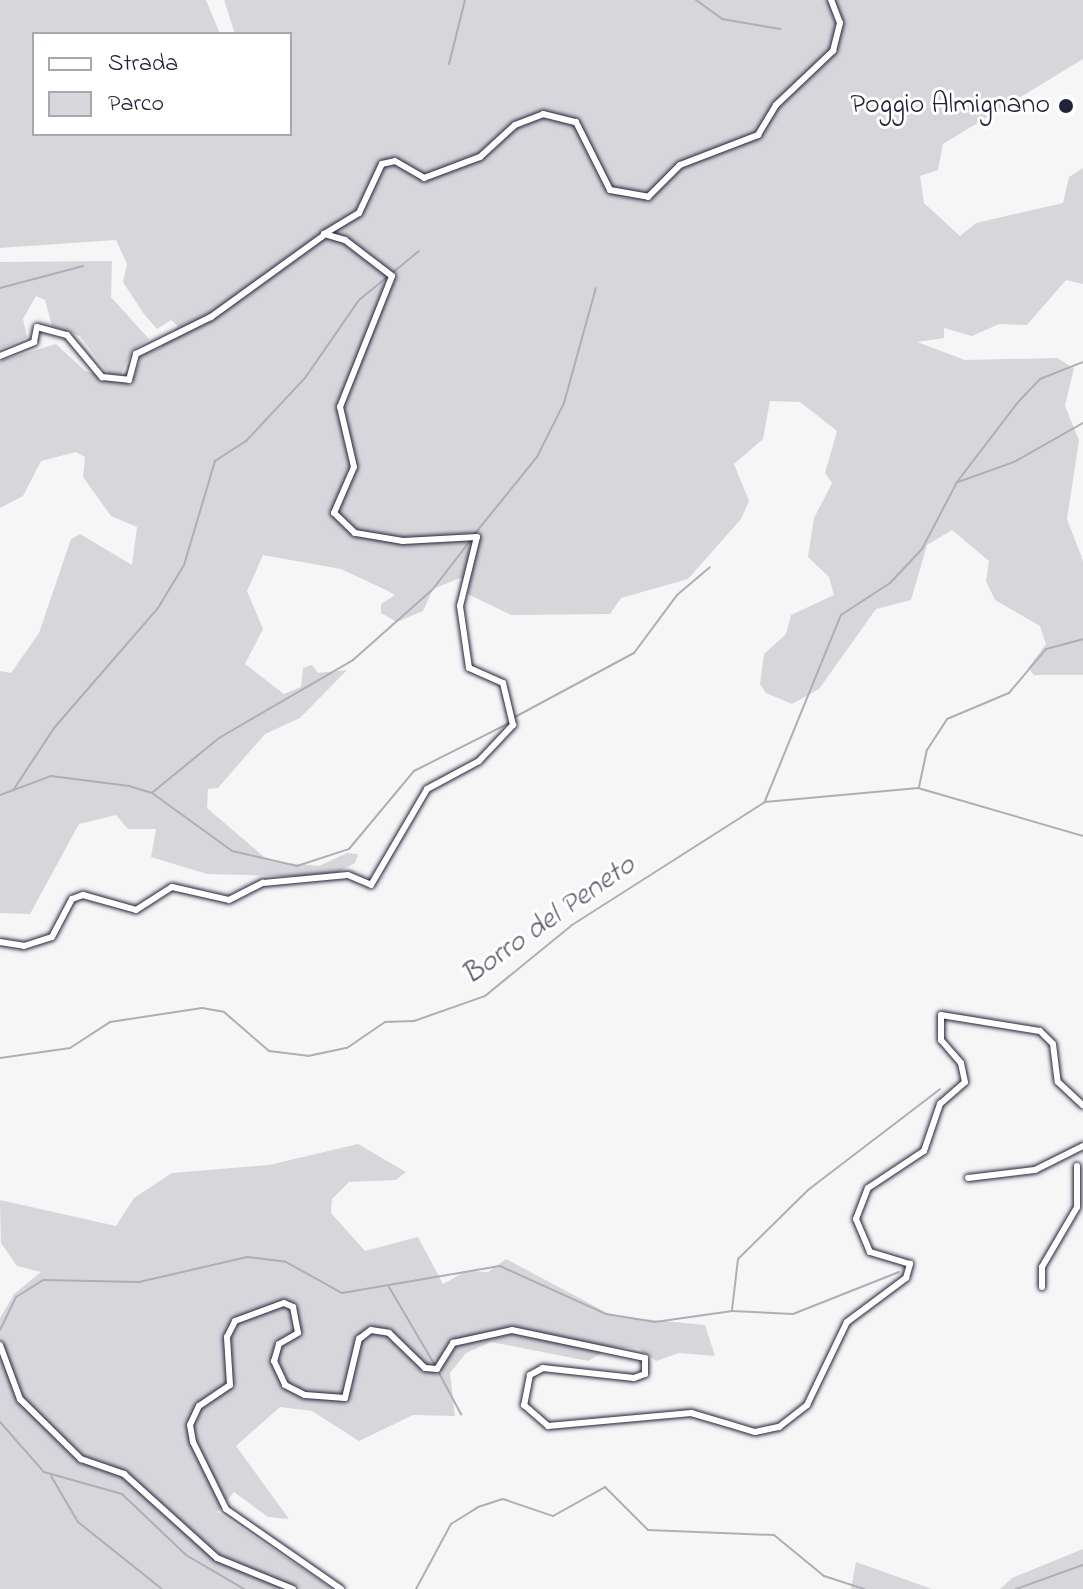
<!DOCTYPE html>
<html>
<head>
<meta charset="utf-8">
<style>
  body { margin:0 }
  #map { position:relative; width:1083px; height:1589px; overflow:hidden; background:#f6f6f7; font-family:"Indie Flower",sans-serif }
  div>[style] { position:absolute }
  [style*='--x'] { left:calc(var(--x)*1px); top:calc(var(--y)*1px); width:calc(var(--w)*1px); rotate:calc(var(--a)*1deg) }
  .green>* { inset:0; background:#d7d7db }
  .stream>* { height:2px; margin:-1px; padding:0 1px; transform-origin:1px; border-radius:1px; background:#aeaeb7 }
  .roads { filter:drop-shadow(0 0 2px #22223b) drop-shadow(0 0 2px #22223b) }
  .street>* { height:6px; margin:-3px; padding:0 3px; transform-origin:3px; border-radius:3px; background:#fff }
  .dots>* { width:22px; height:22px; translate:-50% -50%; box-sizing:border-box; border:4px solid #fff; border-radius:50% }
  span { translate:-50% -50%; white-space:nowrap; text-align:center; line-height:1.15; -webkit-text-stroke:6px #fff; paint-order:stroke }
  .poi-label { font-size:28px; color:#22223b }
  .right { translate:-100% -50%; text-align:right }
  .water-label { font-size:30px; color:#5a5a6d; font-style:italic }
  .legend { position:absolute; left:32px; top:32px; width:260px; height:104px; box-sizing:border-box; background:#fff; border:2px solid #a7a7b1; margin:0; padding:10px 14px; list-style:none; font-size:24px; color:#22223b }
  .legend li { display:flex; align-items:center; gap:16px; height:40px }
  .legend b { width:40px; border:2px solid #a7a7b1 }
</style>
</head>
<body>
<div id="map">
  <div class="green">
    <div style="clip-path:polygon(0 0,206px 0,220px 34px,34px 34px,34px 134px,290px 134px,290px 34px,235px 34px,224px 0,1083px 0,1083px 59px,943px 144px,938px 170px,920px 176px,924px 203px,960px 236px,976px 223px,1063px 203px,1069px 177px,1083px 168px,1083px 284px,1066px 280px,1027px 325px,999px 324px,972px 336px,944px 328px,944px 338px,917px 342px,965px 360px,1057px 358px,1074px 368px,1065px 406px,1079px 440px,1067px 519px,1083px 561px,1083px 675px,1034px 675px,1028px 668px,1046px 644px,1040px 626px,995px 600px,986px 581px,989px 561px,952px 530px,927px 545px,911px 600px,876px 609px,819px 689px,792px 704px,766px 693px,760px 684px,764px 654px,786px 634px,791px 615px,834px 595px,829px 577px,808px 557px,814px 518px,832px 483px,825px 473px,837px 431px,800px 402px,770px 401px,763px 439px,734px 464px,749px 501px,741px 519px,688px 579px,621px 598px,610px 614px,511px 615px,468px 594px,469px 581px,460px 578px,433px 589px,423px 611px,397px 622px,381px 613px,381px 604px,395px 595px,386px 590px,341px 569px,263px 555px,247px 591px,263px 629px,245px 664px,284px 694px,301px 687px,303px 668px,312px 665px,318px 673px,347px 670px,300px 718px,265px 734px,218px 788px,208px 789px,207px 808px,269px 861px,319px 866px,347px 853px,358px 854px,355px 863px,328px 877px,207px 874px,151px 857px,156px 829px,128px 829px,116px 815px,79px 824px,30px 914px,0 913px,0 671px,11px 673px,39px 633px,71px 539px,80px 534px,132px 565px,137px 527px,111px 516px,83px 477px,85px 457px,76px 452px,41px 461px,23px 496px,0 508px,0 361px,56px 344px,85px 371px,131px 385px,142px 355px,160px 348px,178px 326px,171px 320px,157px 329px,144px 314px,123px 282px,127px 264px,116px 240px,0 248px)"></div>
    <div style="clip-path:polygon(112px 261px,111px 297px,149px 339px,132px 351px,120px 376px,110px 376px,80px 336px,52px 326px,45px 300px,36px 296px,23px 319px,27px 337px,0 349px,0 262px)"></div>
    <div style="clip-path:polygon(358px 1144px,406px 1172px,396px 1180px,349px 1182px,332px 1199px,331px 1213px,365px 1251px,418px 1237px,443px 1284px,466px 1271px,488px 1272px,506px 1259px,613px 1316px,705px 1325px,715px 1356px,679px 1353px,656px 1361px,638px 1348px,612px 1347px,588px 1361px,491px 1342px,466px 1353px,450px 1373px,455px 1416px,413px 1415px,359px 1441px,312px 1411px,280px 1407px,236px 1446px,289px 1519px,268px 1517px,234px 1492px,217px 1512px,332px 1589px,0 1589px,0 1318px,14px 1294px,41px 1272px,17px 1266px,1px 1243px,0 1200px,116px 1226px,134px 1198px,172px 1173px,269px 1165px)"></div>
    <div style="clip-path:polygon(1083px 1549px,1083px 1589px,1000px 1589px,1012px 1578px)"></div>
    <div style="clip-path:polygon(856px 1562px,932px 1589px,851px 1589px)"></div>
  </div>
  <div class="stream">
    <div style="--x:696;--y:0;--w:32;--a:36"></div>
    <div style="--x:722;--y:19;--w:59;--a:9.8"></div>
    <div style="--x:449;--y:64;--w:66;--a:-76"></div>
    <div style="--x:0;--y:288;--w:86;--a:-14.8"></div>
    <div style="--x:958;--y:482;--w:59;--a:-19.7"></div>
    <div style="--x:1014;--y:462;--w:79;--a:-29.5"></div>
    <div style="--x:473;--y:536;--w:102;--a:-51"></div>
    <div style="--x:537;--y:457;--w:60;--a:-63.4"></div>
    <div style="--x:564;--y:403;--w:119;--a:-74.5"></div>
    <div style="--x:515;--y:717;--w:135;--a:-28.3"></div>
    <div style="--x:634;--y:653;--w:72;--a:-53.4"></div>
    <div style="--x:677;--y:595;--w:43;--a:-40.3"></div>
    <div style="--x:919;--y:787;--w:38;--a:-78"></div>
    <div style="--x:927;--y:750;--w:37;--a:-57"></div>
    <div style="--x:947;--y:719;--w:67;--a:-22.8"></div>
    <div style="--x:1009;--y:693;--w:57;--a:-49.9"></div>
    <div style="--x:1046;--y:649;--w:38;--a:-15"></div>
    <div style="--x:14;--y:789;--w:73;--a:-56.7"></div>
    <div style="--x:54;--y:728;--w:159;--a:-49.1"></div>
    <div style="--x:158;--y:608;--w:50;--a:-58.8"></div>
    <div style="--x:184;--y:565;--w:109;--a:-73.4"></div>
    <div style="--x:215;--y:461;--w:38;--a:-33"></div>
    <div style="--x:247;--y:440;--w:85;--a:-46.9"></div>
    <div style="--x:305;--y:378;--w:95;--a:-55.3"></div>
    <div style="--x:359;--y:300;--w:77;--a:-39.2"></div>
    <div style="--x:153;--y:792;--w:85;--a:-39.3"></div>
    <div style="--x:219;--y:738;--w:155;--a:-30.2"></div>
    <div style="--x:353;--y:660;--w:107;--a:-41.6"></div>
    <div style="--x:433;--y:589;--w:61;--a:-52.4"></div>
    <div style="--x:0;--y:795;--w:54;--a:-20.4"></div>
    <div style="--x:51;--y:776;--w:79;--a:7.3"></div>
    <div style="--x:129;--y:786;--w:24;--a:17"></div>
    <div style="--x:152;--y:793;--w:99;--a:35.9"></div>
    <div style="--x:232;--y:851;--w:67;--a:13"></div>
    <div style="--x:297;--y:866;--w:55;--a:-18.1"></div>
    <div style="--x:349;--y:849;--w:102;--a:-50.2"></div>
    <div style="--x:414;--y:771;--w:109;--a:-26.8"></div>
    <div style="--x:765;--y:801;--w:201;--a:-67.8"></div>
    <div style="--x:841;--y:615;--w:59;--a:-33.1"></div>
    <div style="--x:890;--y:583;--w:47;--a:-46.7"></div>
    <div style="--x:922;--y:549;--w:76;--a:-62.4"></div>
    <div style="--x:957;--y:482;--w:102;--a:-52.6"></div>
    <div style="--x:1019;--y:401;--w:30;--a:-46"></div>
    <div style="--x:1040;--y:379;--w:46;--a:-21.6"></div>
    <div style="--x:0;--y:1058;--w:71;--a:-8.1"></div>
    <div style="--x:70;--y:1048;--w:48;--a:-33"></div>
    <div style="--x:110;--y:1022;--w:93;--a:-8.7"></div>
    <div style="--x:202;--y:1008;--w:22;--a:10"></div>
    <div style="--x:224;--y:1012;--w:60;--a:40.9"></div>
    <div style="--x:269;--y:1051;--w:39;--a:7"></div>
    <div style="--x:308;--y:1056;--w:40;--a:-12"></div>
    <div style="--x:347;--y:1048;--w:46;--a:-34.4"></div>
    <div style="--x:385;--y:1022;--w:29;--a:-2"></div>
    <div style="--x:414;--y:1021;--w:75;--a:-19.4"></div>
    <div style="--x:485;--y:996;--w:112;--a:-39.2"></div>
    <div style="--x:572;--y:925;--w:229;--a:-32.5"></div>
    <div style="--x:765;--y:802;--w:154;--a:-5.2"></div>
    <div style="--x:918;--y:788;--w:172;--a:16.2"></div>
    <div style="--x:389;--y:1287;--w:93;--a:59.6"></div>
    <div style="--x:732;--y:1310;--w:51;--a:-83.3"></div>
    <div style="--x:738;--y:1259;--w:98;--a:-44.6"></div>
    <div style="--x:808;--y:1190;--w:166;--a:-37.4"></div>
    <div style="--x:0;--y:1330;--w:37;--a:-64"></div>
    <div style="--x:16;--y:1297;--w:32;--a:-32"></div>
    <div style="--x:43;--y:1280;--w:96;--a:1.2"></div>
    <div style="--x:139;--y:1282;--w:111;--a:-13"></div>
    <div style="--x:247;--y:1257;--w:39;--a:7"></div>
    <div style="--x:286;--y:1262;--w:64;--a:29"></div>
    <div style="--x:342;--y:1293;--w:160;--a:-9.7"></div>
    <div style="--x:500;--y:1266;--w:116;--a:24.4"></div>
    <div style="--x:606;--y:1314;--w:50;--a:9.3"></div>
    <div style="--x:655;--y:1322;--w:78;--a:-8.1"></div>
    <div style="--x:732;--y:1311;--w:61;--a:2.8"></div>
    <div style="--x:793;--y:1314;--w:114;--a:-21.6"></div>
    <div style="--x:439;--y:1373;--w:47;--a:61.8"></div>
    <div style="--x:0;--y:1422;--w:67;--a:48.7"></div>
    <div style="--x:44;--y:1472;--w:81;--a:15.8"></div>
    <div style="--x:122;--y:1494;--w:88;--a:43.6"></div>
    <div style="--x:186;--y:1555;--w:67;--a:30.4"></div>
    <div style="--x:51;--y:1476;--w:53;--a:59.6"></div>
    <div style="--x:78;--y:1522;--w:107;--a:38.6"></div>
    <div style="--x:416;--y:1589;--w:74;--a:-61.7"></div>
    <div style="--x:451;--y:1524;--w:32;--a:-32"></div>
    <div style="--x:478;--y:1507;--w:26;--a:-18"></div>
    <div style="--x:503;--y:1499;--w:53;--a:18.8"></div>
    <div style="--x:553;--y:1516;--w:60;--a:-29.1"></div>
    <div style="--x:605;--y:1487;--w:61;--a:45"></div>
    <div style="--x:648;--y:1530;--w:126;--a:2.3"></div>
    <div style="--x:774;--y:1535;--w:65;--a:39.4"></div>
    <div style="--x:824;--y:1576;--w:42;--a:18"></div>
    <div style="--x:1016;--y:1589;--w:71;--a:-19.7"></div>
  </div>
  <div class="roads">
    <div class="street">
      <div style="--x:0;--y:356;--w:37;--a:-22"></div>
      <div style="--x:34;--y:342;--w:15;--a:-79"></div>
      <div style="--x:37;--y:327;--w:31;--a:15"></div>
      <div style="--x:67;--y:335;--w:55;--a:50.2"></div>
      <div style="--x:102;--y:377;--w:27;--a:6"></div>
      <div style="--x:129;--y:380;--w:27;--a:-75"></div>
      <div style="--x:136;--y:354;--w:84;--a:-26.3"></div>
      <div style="--x:211;--y:317;--w:138;--a:-35.9"></div>
      <div style="--x:0;--y:942;--w:24;--a:9"></div>
      <div style="--x:24;--y:946;--w:29;--a:-18"></div>
      <div style="--x:52;--y:937;--w:43;--a:-62.2"></div>
      <div style="--x:72;--y:899;--w:12;--a:-20"></div>
      <div style="--x:83;--y:895;--w:55;--a:15.8"></div>
      <div style="--x:136;--y:910;--w:43;--a:-32.6"></div>
      <div style="--x:172;--y:887;--w:58;--a:12.8"></div>
      <div style="--x:229;--y:900;--w:38;--a:-27"></div>
      <div style="--x:263;--y:883;--w:85;--a:-5.4"></div>
      <div style="--x:348;--y:875;--w:25;--a:23"></div>
      <div style="--x:371;--y:885;--w:111;--a:-59.7"></div>
      <div style="--x:427;--y:789;--w:59;--a:-28.3"></div>
      <div style="--x:479;--y:761;--w:50;--a:-46.6"></div>
      <div style="--x:513;--y:725;--w:43;--a:-103.4"></div>
      <div style="--x:503;--y:683;--w:37;--a:-156"></div>
      <div style="--x:469;--y:668;--w:63;--a:-98.3"></div>
      <div style="--x:460;--y:606;--w:71;--a:-76.2"></div>
      <div style="--x:477;--y:537;--w:74;--a:176.9"></div>
      <div style="--x:403;--y:541;--w:49;--a:-170.5"></div>
      <div style="--x:355;--y:533;--w:29;--a:-136"></div>
      <div style="--x:334;--y:513;--w:50;--a:-66.5"></div>
      <div style="--x:354;--y:467;--w:62;--a:-103.1"></div>
      <div style="--x:340;--y:407;--w:141;--a:-68.3"></div>
      <div style="--x:392;--y:276;--w:59;--a:-142.5"></div>
      <div style="--x:345;--y:240;--w:22;--a:-164"></div>
      <div style="--x:324;--y:234;--w:41;--a:-31"></div>
      <div style="--x:359;--y:213;--w:54;--a:-64.9"></div>
      <div style="--x:382;--y:164;--w:13;--a:-13"></div>
      <div style="--x:395;--y:161;--w:34;--a:30"></div>
      <div style="--x:424;--y:178;--w:60;--a:-20.6"></div>
      <div style="--x:480;--y:157;--w:47;--a:-42.4"></div>
      <div style="--x:515;--y:125;--w:30;--a:-21"></div>
      <div style="--x:543;--y:114;--w:34;--a:14"></div>
      <div style="--x:576;--y:122;--w:76;--a:63.4"></div>
      <div style="--x:610;--y:190;--w:39;--a:10"></div>
      <div style="--x:648;--y:197;--w:45;--a:-45"></div>
      <div style="--x:680;--y:165;--w:84;--a:-21"></div>
      <div style="--x:758;--y:135;--w:35;--a:-59"></div>
      <div style="--x:776;--y:105;--w:79;--a:-43.5"></div>
      <div style="--x:833;--y:51;--w:29;--a:-76"></div>
      <div style="--x:840;--y:23;--w:25;--a:-111"></div>
      <div style="--x:968;--y:1178;--w:67;--a:-6.8"></div>
      <div style="--x:1035;--y:1170;--w:54;--a:-26.6"></div>
      <div style="--x:1042;--y:1287;--w:20;--a:-90"></div>
      <div style="--x:1042;--y:1267;--w:69;--a:-59.7"></div>
      <div style="--x:1077;--y:1207;--w:41;--a:-90"></div>
      <div style="--x:0;--y:1345;--w:58;--a:69.7"></div>
      <div style="--x:20;--y:1399;--w:86;--a:44.5"></div>
      <div style="--x:81;--y:1459;--w:46;--a:19.2"></div>
      <div style="--x:124;--y:1474;--w:125;--a:42.1"></div>
      <div style="--x:217;--y:1558;--w:82;--a:22.2"></div>
      <div style="--x:341;--y:1589;--w:140;--a:-145.2"></div>
      <div style="--x:226;--y:1509;--w:75;--a:-116.2"></div>
      <div style="--x:193;--y:1442;--w:17;--a:-100"></div>
      <div style="--x:190;--y:1425;--w:21;--a:-65"></div>
      <div style="--x:199;--y:1406;--w:37;--a:-34"></div>
      <div style="--x:230;--y:1385;--w:48;--a:-93.6"></div>
      <div style="--x:227;--y:1337;--w:18;--a:-63"></div>
      <div style="--x:235;--y:1321;--w:52;--a:-20.2"></div>
      <div style="--x:284;--y:1303;--w:10;--a:24"></div>
      <div style="--x:293;--y:1307;--w:26;--a:79"></div>
      <div style="--x:298;--y:1333;--w:22;--a:150"></div>
      <div style="--x:279;--y:1344;--w:18;--a:106"></div>
      <div style="--x:274;--y:1361;--w:26;--a:65"></div>
      <div style="--x:285;--y:1385;--w:22;--a:27"></div>
      <div style="--x:305;--y:1395;--w:40;--a:4.3"></div>
      <div style="--x:345;--y:1398;--w:61;--a:-76.7"></div>
      <div style="--x:359;--y:1339;--w:15;--a:-37"></div>
      <div style="--x:371;--y:1330;--w:18;--a:9"></div>
      <div style="--x:389;--y:1333;--w:50;--a:44.2"></div>
      <div style="--x:425;--y:1368;--w:12;--a:5"></div>
      <div style="--x:437;--y:1369;--w:31;--a:-58"></div>
      <div style="--x:453;--y:1343;--w:60;--a:-12.4"></div>
      <div style="--x:512;--y:1330;--w:136;--a:11.9"></div>
      <div style="--x:645;--y:1358;--w:16;--a:90"></div>
      <div style="--x:645;--y:1374;--w:12;--a:160"></div>
      <div style="--x:634;--y:1378;--w:92;--a:-173.7"></div>
      <div style="--x:543;--y:1368;--w:15;--a:152"></div>
      <div style="--x:530;--y:1375;--w:31;--a:101"></div>
      <div style="--x:524;--y:1405;--w:32;--a:41"></div>
      <div style="--x:548;--y:1426;--w:144;--a:-5.2"></div>
      <div style="--x:691;--y:1413;--w:67;--a:16.5"></div>
      <div style="--x:755;--y:1432;--w:25;--a:-12"></div>
      <div style="--x:779;--y:1427;--w:36;--a:-38"></div>
      <div style="--x:807;--y:1405;--w:92;--a:-64.3"></div>
      <div style="--x:847;--y:1322;--w:74;--a:-36.7"></div>
      <div style="--x:906;--y:1278;--w:15;--a:-74"></div>
      <div style="--x:910;--y:1264;--w:42;--a:-163.3"></div>
      <div style="--x:870;--y:1252;--w:36;--a:-113"></div>
      <div style="--x:856;--y:1219;--w:33;--a:-69"></div>
      <div style="--x:868;--y:1188;--w:67;--a:-33.5"></div>
      <div style="--x:924;--y:1151;--w:50;--a:-71.2"></div>
      <div style="--x:940;--y:1104;--w:33;--a:-41"></div>
      <div style="--x:965;--y:1082;--w:19;--a:-102"></div>
      <div style="--x:961;--y:1063;--w:30;--a:-131"></div>
      <div style="--x:941;--y:1040;--w:25;--a:-90"></div>
      <div style="--x:941;--y:1015;--w:100;--a:9.2"></div>
      <div style="--x:1040;--y:1031;--w:18;--a:45"></div>
      <div style="--x:1053;--y:1044;--w:38;--a:83"></div>
      <div style="--x:1058;--y:1082;--w:34;--a:43"></div>
    </div>
  </div>
  <div class="dots">
    <div style="left:1066px;top:106px;background:#22223b"></div>
  </div>
  <div class="poi-label">
    <span class="right" style="left:1050px;top:106px">Poggio Almignano</span>
  </div>
  <div class="water-label">
    <span style="left:549px;top:921px;rotate:-35deg">Borro del Peneto</span>
  </div>
  <ul class="legend">
  <li><b style="height:10px;background:#fff"></b>Strada</li>
  <li><b style="height:22px;background:#d7d7db"></b>Parco</li>
  </ul>
</div>
</body>
</html>
